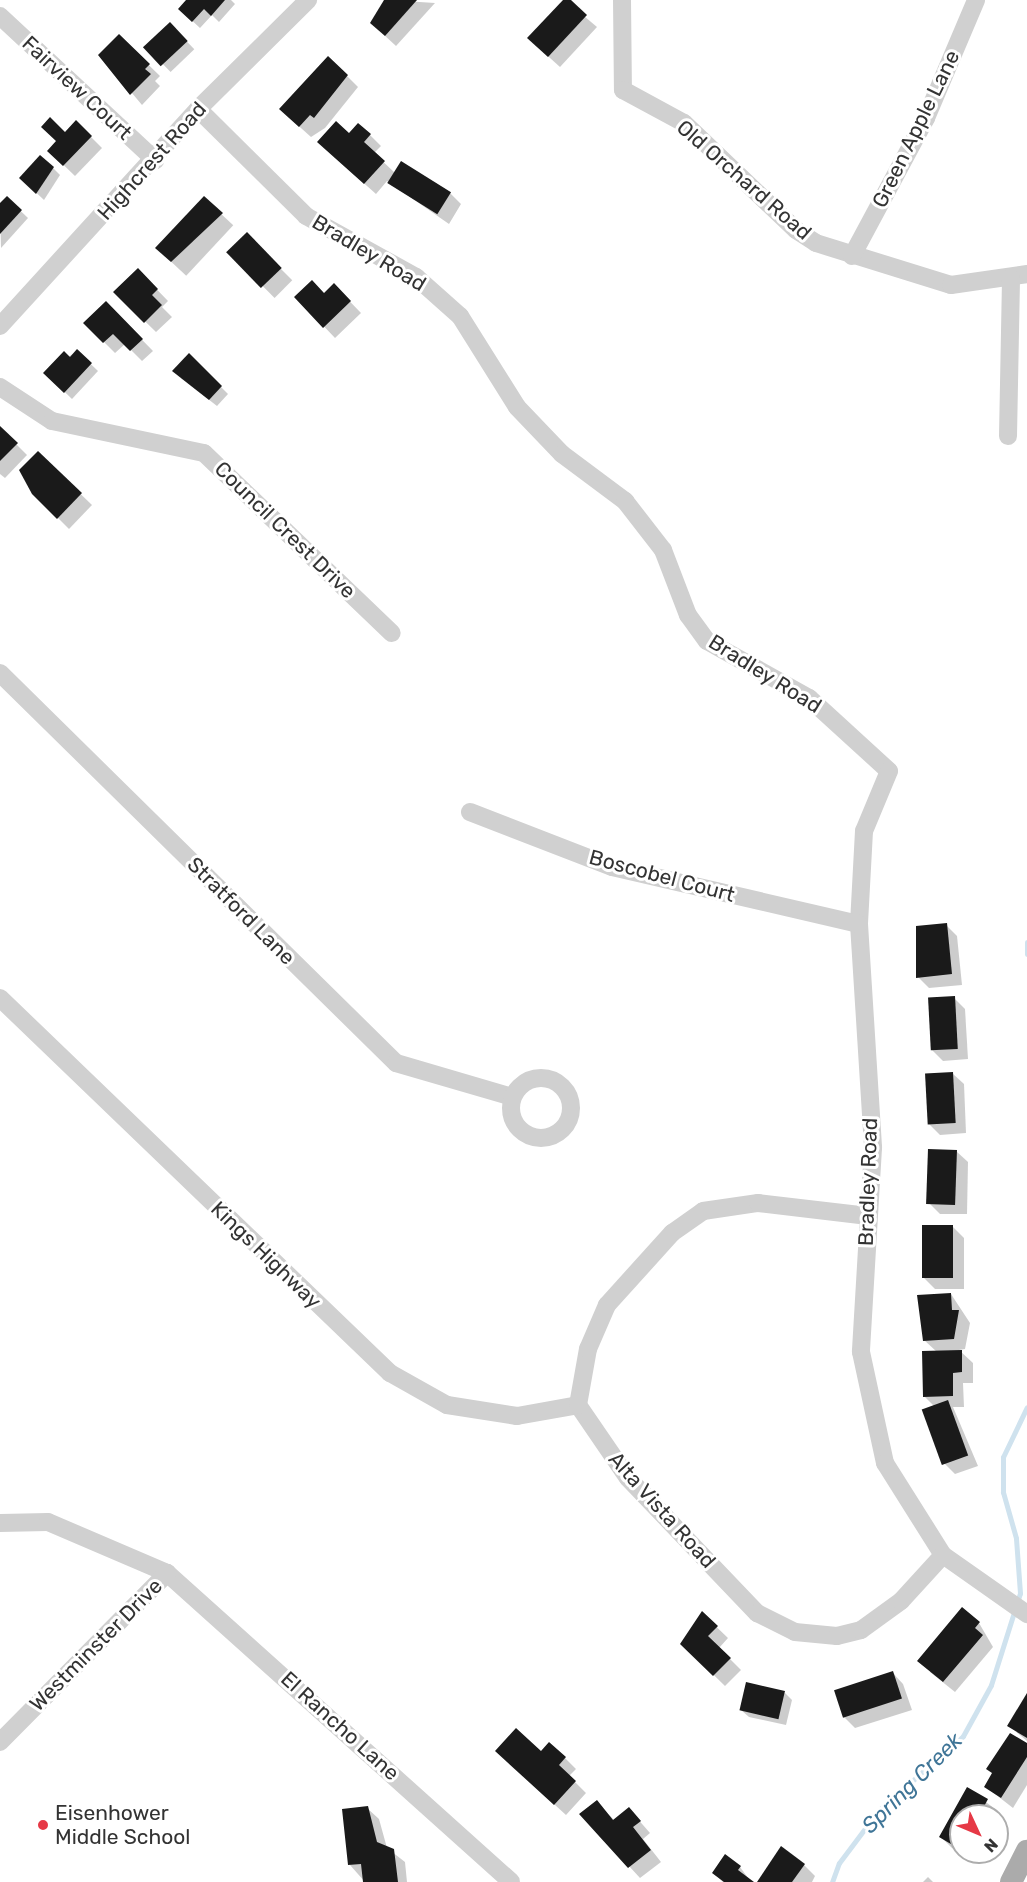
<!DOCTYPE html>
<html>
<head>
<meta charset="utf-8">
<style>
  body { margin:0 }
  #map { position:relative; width:1027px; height:1882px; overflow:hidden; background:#fff; font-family:Rubik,sans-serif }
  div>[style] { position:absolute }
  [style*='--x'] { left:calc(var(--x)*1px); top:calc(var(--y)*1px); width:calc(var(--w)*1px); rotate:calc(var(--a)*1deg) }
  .shadow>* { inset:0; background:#0003; transform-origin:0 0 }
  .stream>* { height:5px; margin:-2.5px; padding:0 2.5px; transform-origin:2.5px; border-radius:2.5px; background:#cfe2ee }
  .building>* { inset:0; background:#1a1a1a; transform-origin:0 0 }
  .minor>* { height:18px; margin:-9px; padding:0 9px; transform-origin:9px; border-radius:9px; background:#d0d0d0 }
  .minor>.ring { margin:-9px; padding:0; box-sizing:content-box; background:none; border:18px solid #d0d0d0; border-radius:50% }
  .major>* { height:22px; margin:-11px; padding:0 11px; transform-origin:11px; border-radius:11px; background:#ababab }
  .dots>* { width:16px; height:16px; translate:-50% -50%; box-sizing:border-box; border:3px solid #fff; border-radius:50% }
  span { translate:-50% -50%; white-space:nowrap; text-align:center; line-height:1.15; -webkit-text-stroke:6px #fff; paint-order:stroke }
  .street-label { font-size:21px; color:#333 }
  .poi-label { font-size:21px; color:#333 }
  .left { translate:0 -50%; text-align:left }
  .water-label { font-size:22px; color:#3f7597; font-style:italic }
  .north { position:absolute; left:949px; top:1804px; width:60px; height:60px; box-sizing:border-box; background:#fff; border:2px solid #adadad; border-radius:50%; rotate:134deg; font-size:16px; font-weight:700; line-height:24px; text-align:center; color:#333 }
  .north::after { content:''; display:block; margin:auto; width:21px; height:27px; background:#e63946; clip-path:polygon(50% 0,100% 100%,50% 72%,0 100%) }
</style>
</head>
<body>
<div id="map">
  <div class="shadow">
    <div style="clip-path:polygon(188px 0,231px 0,235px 4px,219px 22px,212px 15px,200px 28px,187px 16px)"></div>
    <div style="clip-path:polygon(389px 0,435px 3px,396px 46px,383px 34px)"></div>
    <div style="clip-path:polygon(565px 0,597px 27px,560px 67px,540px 49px)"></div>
    <div style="left:170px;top:24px;width:35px;height:33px;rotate:46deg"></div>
    <div style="clip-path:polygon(119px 36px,160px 76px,155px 81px,160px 86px,142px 105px,100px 55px)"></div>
    <div style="clip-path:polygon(347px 76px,358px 87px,325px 128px,311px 137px,292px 120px)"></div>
    <div style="clip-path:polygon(65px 134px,91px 137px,102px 148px,75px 176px,49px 151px)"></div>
    <div style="clip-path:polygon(349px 135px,370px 135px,381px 146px,374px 153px,395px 173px,450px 193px,461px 204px,449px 224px,387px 181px,376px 194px,330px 153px)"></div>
    <div style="clip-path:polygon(53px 168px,60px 175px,44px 200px,28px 185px)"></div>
    <div style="clip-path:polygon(7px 198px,28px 218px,1px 248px,0 206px)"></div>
    <div style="left:204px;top:198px;width:40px;height:69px;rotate:43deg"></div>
    <div style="left:247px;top:235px;width:64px;height:25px;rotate:45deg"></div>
    <div style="clip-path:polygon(138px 270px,168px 301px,162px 307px,172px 317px,156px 332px,115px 292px)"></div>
    <div style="clip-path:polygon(334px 285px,361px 313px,335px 338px,296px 297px,324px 294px)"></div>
    <div style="clip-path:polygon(106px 303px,153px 351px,142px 361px,125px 344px,115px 353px,85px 323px)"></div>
    <div style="clip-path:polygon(77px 351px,98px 371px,72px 399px,45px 373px)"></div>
    <div style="clip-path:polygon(189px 355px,228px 394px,217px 406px,181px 378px)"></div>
    <div style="clip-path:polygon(0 428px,27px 455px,5px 478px,0 474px)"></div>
    <div style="clip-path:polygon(38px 453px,92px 505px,69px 529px,33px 493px)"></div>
    <div style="clip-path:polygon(946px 925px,957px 936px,962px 985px,929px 988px,918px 977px)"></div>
    <div style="clip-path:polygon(954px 998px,965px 1009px,968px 1059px,943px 1061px,932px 1050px)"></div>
    <div style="clip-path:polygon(952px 1073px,964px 1084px,966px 1133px,940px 1135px,929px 1124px)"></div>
    <div style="clip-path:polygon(956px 1151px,968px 1162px,967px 1214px,940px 1214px,929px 1203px)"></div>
    <div style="clip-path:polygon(953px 1227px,964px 1238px,964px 1289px,935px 1289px,923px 1277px)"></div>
    <div style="clip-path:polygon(951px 1294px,970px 1323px,965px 1349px,959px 1350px,973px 1363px,973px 1383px,963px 1383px,964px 1407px,953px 1407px,978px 1466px,955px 1474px,944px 1463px,934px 1406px,924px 1396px,937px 1352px,924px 1340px)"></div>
    <div style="clip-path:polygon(702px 1613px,728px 1638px,719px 1648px,741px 1670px,725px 1686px,682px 1644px)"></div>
    <div style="clip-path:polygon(979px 1623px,993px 1647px,955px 1692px,930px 1672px)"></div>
    <div style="clip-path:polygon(892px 1672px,903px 1684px,912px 1710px,855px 1728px,844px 1717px)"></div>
    <div style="clip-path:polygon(785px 1693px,792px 1700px,786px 1725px,749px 1717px,741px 1710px)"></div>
    <div style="clip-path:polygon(1027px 1695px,1027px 1741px,1008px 1725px)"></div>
    <div style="clip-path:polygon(1027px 1745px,1027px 1785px,1013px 1808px,986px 1787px)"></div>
    <div style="clip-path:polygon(541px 1753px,565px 1758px,576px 1769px,569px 1776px,586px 1793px,566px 1815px,508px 1762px)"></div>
    <div style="clip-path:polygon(968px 1789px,998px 1811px,996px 1816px,961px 1816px,961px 1852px,984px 1852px,978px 1863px,952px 1848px,941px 1837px)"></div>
    <div style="clip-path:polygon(597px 1802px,614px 1820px,629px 1809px,650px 1833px,643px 1839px,661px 1862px,640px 1878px,582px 1815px)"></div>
    <div style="clip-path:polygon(367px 1808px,379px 1819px,387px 1848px,405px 1862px,407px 1882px,365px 1882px,350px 1865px)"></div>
    <div style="clip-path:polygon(804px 1865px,815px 1876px,812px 1882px,758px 1882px)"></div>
    <div style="clip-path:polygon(740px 1867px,751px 1882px,723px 1882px,714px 1873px)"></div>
    <div style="clip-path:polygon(928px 1877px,933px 1882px,923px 1882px)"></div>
  </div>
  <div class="stream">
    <div style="--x:1027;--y:942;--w:12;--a:90"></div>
    <div style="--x:832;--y:1882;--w:20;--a:-70"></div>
    <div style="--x:839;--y:1863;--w:65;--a:-53.1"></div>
    <div style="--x:878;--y:1811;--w:113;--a:-41.4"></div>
    <div style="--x:963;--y:1736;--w:58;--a:-61.2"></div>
    <div style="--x:991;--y:1685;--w:96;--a:-72.5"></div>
    <div style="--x:1020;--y:1593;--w:55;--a:-94.2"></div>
    <div style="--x:1016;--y:1538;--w:48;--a:-105.8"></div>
    <div style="--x:1003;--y:1492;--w:35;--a:-90"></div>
    <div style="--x:1003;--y:1457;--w:55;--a:-64.4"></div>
  </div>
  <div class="building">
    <div style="clip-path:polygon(186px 0,225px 0,211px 16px,204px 9px,192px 22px,178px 9px)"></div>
    <div style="clip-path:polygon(384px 0,417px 0,385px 36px,370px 23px)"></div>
    <div style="clip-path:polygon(563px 0,571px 0,587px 15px,548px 57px,527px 38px)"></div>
    <div style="left:170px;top:22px;width:26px;height:37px;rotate:47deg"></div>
    <div style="clip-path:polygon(119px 34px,150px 64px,145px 69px,151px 74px,130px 95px,98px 55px)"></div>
    <div style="clip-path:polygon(328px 56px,348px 75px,314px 118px,310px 115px,299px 127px,279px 109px)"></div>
    <div style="clip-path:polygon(50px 117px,65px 132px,76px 120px,92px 136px,63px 166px,47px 151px,56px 141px,41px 127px)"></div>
    <div style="clip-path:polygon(336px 121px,349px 133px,358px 123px,371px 134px,364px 142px,385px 161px,364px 184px,317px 142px)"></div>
    <div style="clip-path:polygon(40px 155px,54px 167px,36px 194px,19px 178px)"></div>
    <div style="left:401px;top:161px;width:59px;height:26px;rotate:32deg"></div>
    <div style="clip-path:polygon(7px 196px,22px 210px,0 234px,0 203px)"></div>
    <div style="clip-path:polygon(204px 196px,223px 213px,171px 262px,155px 248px)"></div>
    <div style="left:247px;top:232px;width:50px;height:29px;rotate:46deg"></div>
    <div style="clip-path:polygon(138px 268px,158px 289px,152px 295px,162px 305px,144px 323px,113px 292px)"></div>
    <div style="clip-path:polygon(312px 280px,324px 293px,334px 283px,351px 301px,323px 328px,294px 297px)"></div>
    <div style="clip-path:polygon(106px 301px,143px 339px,130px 351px,113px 334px,103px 343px,83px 323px)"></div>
    <div style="clip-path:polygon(77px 349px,92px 363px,64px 393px,43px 373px,64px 351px,70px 357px)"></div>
    <div style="clip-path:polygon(189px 353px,222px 386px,209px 400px,172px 371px)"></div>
    <div style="clip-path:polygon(0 426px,18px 443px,0 461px)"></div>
    <div style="clip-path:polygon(38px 451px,82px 493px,57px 519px,32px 494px,19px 470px)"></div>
    <div style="clip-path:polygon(947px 923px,952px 974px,916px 978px,916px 926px)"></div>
    <div style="left:955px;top:996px;width:53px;height:27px;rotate:87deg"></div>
    <div style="left:953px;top:1072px;width:51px;height:28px;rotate:87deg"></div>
    <div style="left:928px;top:1149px;width:29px;height:55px;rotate:2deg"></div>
    <div style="left:922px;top:1225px;width:31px;height:53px"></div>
    <div style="clip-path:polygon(951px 1293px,952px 1310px,959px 1310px,954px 1339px,923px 1341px,917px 1295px)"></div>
    <div style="clip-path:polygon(962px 1350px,962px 1372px,953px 1373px,953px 1396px,923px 1397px,922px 1351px)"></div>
    <div style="left:948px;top:1400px;width:59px;height:28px;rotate:70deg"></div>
    <div style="clip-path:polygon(962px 1607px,980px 1622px,975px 1628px,983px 1635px,943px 1682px,917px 1661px)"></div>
    <div style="clip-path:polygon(702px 1611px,718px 1626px,708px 1636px,731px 1658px,713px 1676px,680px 1644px)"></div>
    <div style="left:893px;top:1671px;width:29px;height:62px;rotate:72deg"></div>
    <div style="left:746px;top:1682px;width:40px;height:29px;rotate:13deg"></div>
    <div style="clip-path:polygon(1027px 1693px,1027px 1738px,1007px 1726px)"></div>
    <div style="clip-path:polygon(516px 1728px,541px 1751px,549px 1742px,566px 1757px,559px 1765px,576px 1781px,554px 1805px,495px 1751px)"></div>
    <div style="clip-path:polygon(1010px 1733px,1027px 1743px,1027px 1757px,1001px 1798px,984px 1787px,992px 1773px,986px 1769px)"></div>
    <div style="clip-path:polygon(967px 1787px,988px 1799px,979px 1816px,961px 1816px,961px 1850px,939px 1837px)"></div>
    <div style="clip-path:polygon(597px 1800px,613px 1820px,629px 1807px,641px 1821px,633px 1827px,651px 1850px,628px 1868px,579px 1814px)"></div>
    <div style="clip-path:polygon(368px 1806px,377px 1842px,394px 1849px,398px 1882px,363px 1882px,361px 1864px,348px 1865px,342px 1809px)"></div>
    <div style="clip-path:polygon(781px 1846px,805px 1864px,792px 1882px,757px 1882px)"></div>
    <div style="clip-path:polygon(725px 1854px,741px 1866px,738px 1870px,754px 1882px,724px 1882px,712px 1873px)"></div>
  </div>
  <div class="minor">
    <div style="--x:622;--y:0;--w:90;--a:89.4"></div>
    <div style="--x:623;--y:90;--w:69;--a:28.4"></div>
    <div style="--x:684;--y:123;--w:155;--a:43.7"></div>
    <div style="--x:796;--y:230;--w:24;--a:33"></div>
    <div style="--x:816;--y:243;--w:141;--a:17.3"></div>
    <div style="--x:951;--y:285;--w:77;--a:-8.2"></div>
    <div style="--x:0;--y:16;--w:212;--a:42.9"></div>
    <div style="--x:198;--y:109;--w:152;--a:44.7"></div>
    <div style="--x:306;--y:216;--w:126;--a:29"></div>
    <div style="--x:416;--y:277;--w:59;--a:41.6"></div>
    <div style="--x:460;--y:316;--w:107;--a:57.9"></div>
    <div style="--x:517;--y:407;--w:65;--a:46.2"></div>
    <div style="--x:562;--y:454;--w:79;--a:36.7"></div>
    <div style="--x:625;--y:501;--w:62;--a:52.2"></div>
    <div style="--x:663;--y:550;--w:70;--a:69"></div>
    <div style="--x:688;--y:615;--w:32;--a:54"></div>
    <div style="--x:707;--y:641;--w:117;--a:29.2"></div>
    <div style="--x:809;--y:698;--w:108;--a:42.4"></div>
    <div style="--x:889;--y:771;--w:65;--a:112.6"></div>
    <div style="--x:864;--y:831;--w:93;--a:93.1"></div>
    <div style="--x:859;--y:924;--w:224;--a:86.4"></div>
    <div style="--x:873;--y:1148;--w:204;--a:93.4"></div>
    <div style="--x:861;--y:1352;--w:114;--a:77.8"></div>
    <div style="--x:885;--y:1463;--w:109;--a:57.8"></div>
    <div style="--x:943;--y:1555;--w:103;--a:35.1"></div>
    <div style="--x:852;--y:256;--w:157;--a:-61.8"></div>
    <div style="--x:926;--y:118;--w:128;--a:-67"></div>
    <div style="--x:0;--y:326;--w:294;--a:-47.6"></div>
    <div style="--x:198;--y:109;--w:155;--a:-44.7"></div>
    <div style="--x:0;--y:387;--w:62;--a:33.2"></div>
    <div style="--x:52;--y:421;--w:155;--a:11.9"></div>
    <div style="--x:204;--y:453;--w:260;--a:43.8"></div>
    <div style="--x:1008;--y:436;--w:158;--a:-88.9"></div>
    <div style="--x:0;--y:673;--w:556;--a:44.56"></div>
    <div style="--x:396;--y:1063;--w:121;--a:16.3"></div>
    <div style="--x:470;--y:812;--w:152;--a:21.2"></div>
    <div style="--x:612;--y:867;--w:253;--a:13"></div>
    <div style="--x:0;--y:998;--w:541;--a:43.88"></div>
    <div style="--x:390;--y:1373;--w:65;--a:29.3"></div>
    <div style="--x:447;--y:1405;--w:71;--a:8.9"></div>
    <div style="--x:517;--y:1416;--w:62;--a:-10.2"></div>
    <div class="ring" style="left:511px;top:1078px;width:42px;height:42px"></div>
    <div style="--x:578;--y:1405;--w:88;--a:55.6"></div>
    <div style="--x:628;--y:1478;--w:187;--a:46.3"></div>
    <div style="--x:757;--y:1613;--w:42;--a:26.6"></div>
    <div style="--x:795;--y:1632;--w:42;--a:5.4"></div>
    <div style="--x:837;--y:1636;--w:25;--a:-14"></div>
    <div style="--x:861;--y:1630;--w:49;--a:-35.9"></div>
    <div style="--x:901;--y:1601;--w:62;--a:-47.6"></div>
    <div style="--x:578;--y:1405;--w:57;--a:-79.9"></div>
    <div style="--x:588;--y:1349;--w:48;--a:-66.6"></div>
    <div style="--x:607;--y:1305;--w:97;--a:-47.9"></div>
    <div style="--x:672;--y:1233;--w:38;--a:-35"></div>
    <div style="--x:703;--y:1211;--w:56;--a:-8.3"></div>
    <div style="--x:758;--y:1203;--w:111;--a:6.7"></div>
    <div style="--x:0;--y:1523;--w:48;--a:-1.2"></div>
    <div style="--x:48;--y:1522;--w:129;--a:23.2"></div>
    <div style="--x:167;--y:1573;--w:462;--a:41.9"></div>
    <div style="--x:0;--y:1742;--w:238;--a:-45.3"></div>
  </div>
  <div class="major">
    <div style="--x:1011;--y:1882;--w:35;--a:-63"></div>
  </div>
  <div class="dots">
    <div style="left:43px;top:1825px;background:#e63946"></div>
  </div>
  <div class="street-label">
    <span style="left:77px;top:88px;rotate:43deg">Fairview Court</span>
    <span style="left:916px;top:129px;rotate:-64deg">Green Apple Lane</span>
    <span style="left:152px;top:161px;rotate:-48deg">Highcrest Road</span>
    <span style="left:744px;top:180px;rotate:41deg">Old Orchard Road</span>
    <span style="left:369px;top:253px;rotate:31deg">Bradley Road</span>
    <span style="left:285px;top:530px;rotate:44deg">Council Crest Drive</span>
    <span style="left:765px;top:674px;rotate:32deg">Bradley Road</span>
    <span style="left:662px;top:876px;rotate:15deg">Boscobel Court</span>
    <span style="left:241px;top:911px;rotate:45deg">Stratford Lane</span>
    <span style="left:868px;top:1182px;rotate:-88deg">Bradley Road</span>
    <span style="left:266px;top:1255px;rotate:44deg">Kings Highway</span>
    <span style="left:662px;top:1510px;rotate:48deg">Alta Vista Road</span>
    <span style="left:96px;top:1645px;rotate:-45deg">Westminster Drive</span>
    <span style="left:340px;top:1726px;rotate:42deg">El Rancho Lane</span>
  </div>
  <div class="poi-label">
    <span class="left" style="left:55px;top:1825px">Eisenhower<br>Middle School</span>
  </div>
  <div class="water-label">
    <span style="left:912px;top:1783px;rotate:-45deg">Spring Creek</span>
  </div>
  <div class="north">N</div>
</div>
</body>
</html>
